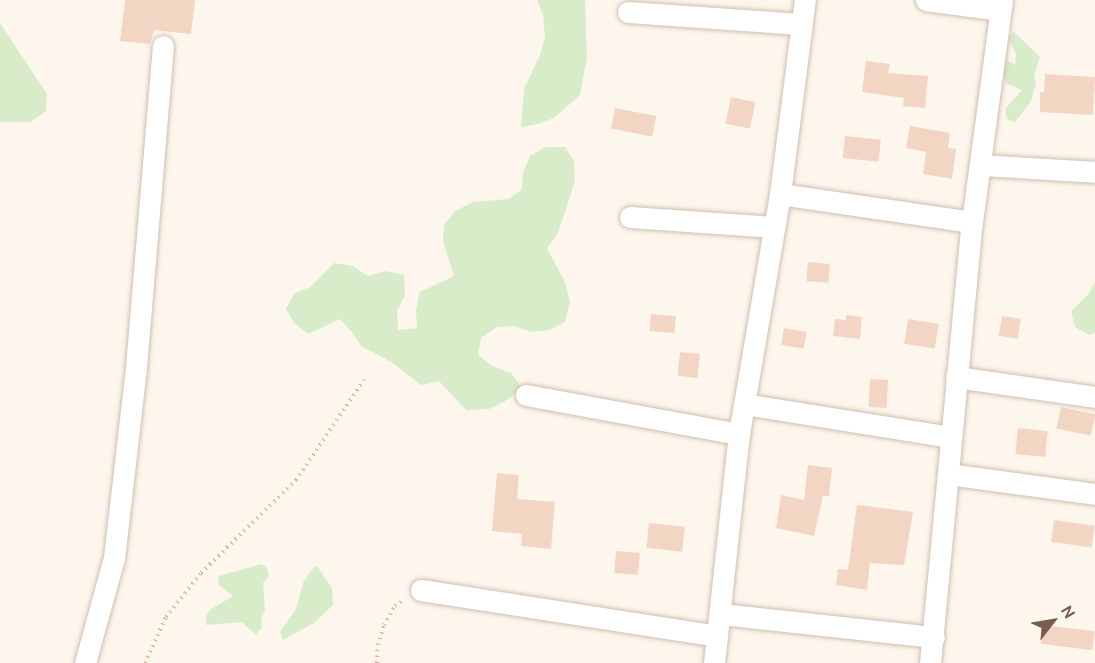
<!DOCTYPE html>
<html>
<head>
<meta charset="utf-8">
<style>
  body { margin:0 }
  #map { position:relative; width:1095px; height:663px; overflow:hidden; background:#fdf6ec; font-family:Ubuntu,sans-serif }
  div>[style] { position:absolute }
  [style*='--x'] { left:calc(var(--x)*1px); top:calc(var(--y)*1px); width:calc(var(--w)*1px); rotate:calc(var(--a)*1deg) }
  .green>* { inset:0; background:#d8ecc9 }
  .building>* { inset:0; background:#f3d5c3; transform-origin:0 0 }
  .path>* { height:4px; margin-top:-2px; transform-origin:0; background:repeating-linear-gradient(90deg,#d9b8a5 0 1.5px,transparent 0 6px) }
  .roads { filter:drop-shadow(0 0 2px #d1beb0) drop-shadow(0 0 2px #d1beb0) }
  .minor>* { height:21px; margin:-10.5px; padding:0 10.5px; transform-origin:10.5px; border-radius:10.5px; background:#fff }
  span { translate:-50% -50%; white-space:nowrap; text-align:center; line-height:1.15; -webkit-text-stroke:4.5px #fffaf3; paint-order:stroke }
  .north { position:absolute; left:1023px; top:591px; width:60px; height:60px; -webkit-text-stroke:4px #fffaf3; paint-order:stroke; rotate:59deg; font-size:16px; font-weight:700; line-height:24px; text-align:center; color:#7a5c4d }
  .north::after { content:''; display:block; margin:auto; width:21px; height:27px; background:#7a5c4d; clip-path:polygon(50% 0,100% 100%,50% 72%,0 100%) }
</style>
</head>
<body>
<div id="map">
  <div class="green">
    <div style="clip-path:polygon(537px 0,585px 0,587px 57px,580px 95px,554px 118px,538px 124px,521px 127px,524px 89px,540px 55px,545px 37px,543px 15px)"></div>
    <div style="clip-path:polygon(0 23px,47px 94px,46px 111px,30px 122px,0 122px)"></div>
    <div style="clip-path:polygon(1013px 31px,1040px 57px,1034px 75px,1036px 83px,1031px 101px,1015px 122px,1007px 119px,1005px 109px,1022px 90px,1006px 83px,1001px 67px,1008px 61px,1015px 64px,1016px 55px,1009px 38px)"></div>
    <div style="clip-path:polygon(546px 147px,565px 147px,574px 161px,575px 181px,558px 233px,547px 248px,565px 282px,570px 302px,565px 322px,549px 330px,531px 332px,514px 326px,497px 327px,481px 338px,478px 355px,492px 366px,511px 373px,522px 388px,507px 400px,489px 409px,466px 410px,439px 381px,421px 385px,393px 363px,361px 346px,352px 332px,340px 319px,308px 334px,294px 323px,286px 309px,294px 294px,310px 287px,334px 263px,353px 266px,368px 276px,386px 271px,404px 275px,405px 295px,397px 311px,398px 330px,417px 328px,416px 309px,420px 292px,454px 276px,443px 241px,444px 225px,455px 211px,473px 202px,509px 199px,522px 189px,523px 172px,530px 156px)"></div>
    <div style="clip-path:polygon(1095px 282px,1095px 333px,1089px 335px,1075px 327px,1071px 311px,1088px 295px)"></div>
    <div style="clip-path:polygon(262px 564px,267px 568px,269px 576px,263px 583px,265px 611px,261px 619px,262px 627px,256px 635px,242px 622px,206px 625px,206px 616px,211px 609px,233px 596px,219px 585px,218px 576px)"></div>
    <div style="clip-path:polygon(317px 566px,332px 588px,333px 605px,314px 623px,283px 640px,280px 632px,296px 609px,303px 583px,313px 568px)"></div>
  </div>
  <div class="building">
    <div style="clip-path:polygon(125px 0,195px 0,191px 34px,154px 30px,150px 44px,120px 41px)"></div>
    <div style="clip-path:polygon(866px 61px,890px 64px,888px 73px,928px 76px,925px 108px,903px 106px,904px 98px,862px 92px)"></div>
    <div style="clip-path:polygon(1045px 74px,1095px 77px,1093px 115px,1040px 112px,1040px 92px,1044px 92px)"></div>
    <div style="left:731px;top:97px;width:25px;height:27px;rotate:12deg"></div>
    <div style="left:615px;top:108px;width:42px;height:21px;rotate:11deg"></div>
    <div style="clip-path:polygon(910px 126px,950px 133px,948px 148px,956px 149px,952px 179px,923px 174px,926px 152px,906px 148px)"></div>
    <div style="left:845px;top:136px;width:36px;height:22px;rotate:6deg"></div>
    <div style="left:808px;top:262px;width:22px;height:19px;rotate:5deg"></div>
    <div style="left:651px;top:314px;width:25px;height:17px;rotate:5deg"></div>
    <div style="clip-path:polygon(846px 315px,862px 317px,860px 339px,833px 336px,835px 319px,846px 320px)"></div>
    <div style="left:1002px;top:316px;width:19px;height:20px;rotate:9deg"></div>
    <div style="left:908px;top:319px;width:31px;height:25px;rotate:9deg"></div>
    <div style="left:784px;top:328px;width:23px;height:17px;rotate:10deg"></div>
    <div style="left:680px;top:352px;width:20px;height:24px;rotate:6deg"></div>
    <div style="left:870px;top:379px;width:18px;height:28px;rotate:3deg"></div>
    <div style="left:1061px;top:407px;width:35px;height:22px;rotate:12deg"></div>
    <div style="left:1018px;top:428px;width:30px;height:26px;rotate:6deg"></div>
    <div style="clip-path:polygon(808px 465px,832px 468px,829px 496px,823px 496px,814px 536px,776px 528px,781px 495px,804px 500px)"></div>
    <div style="clip-path:polygon(497px 473px,519px 475px,517px 499px,555px 502px,551px 549px,521px 546px,522px 534px,492px 531px)"></div>
    <div style="clip-path:polygon(857px 505px,913px 512px,904px 565px,870px 563px,867px 590px,836px 585px,838px 569px,848px 570px)"></div>
    <div style="left:1054px;top:520px;width:41px;height:22px;rotate:8deg"></div>
    <div style="left:649px;top:523px;width:36px;height:25px;rotate:6deg"></div>
    <div style="left:616px;top:551px;width:24px;height:22px;rotate:5deg"></div>
    <div style="left:1043px;top:625px;width:52px;height:19px;rotate:7deg"></div>
  </div>
  <div class="path">
    <div style="--x:145;--y:663;--w:51;--a:-65.5"></div>
    <div style="--x:166;--y:617;--w:56;--a:-51.5"></div>
    <div style="--x:201;--y:573;--w:133;--a:-44.4"></div>
    <div style="--x:296;--y:480;--w:121;--a:-55.8"></div>
    <div style="--x:377;--y:663;--w:18;--a:-87"></div>
    <div style="--x:378;--y:645;--w:21;--a:-73"></div>
    <div style="--x:384;--y:625;--w:22;--a:-60"></div>
    <div style="--x:395;--y:606;--w:11;--a:-34"></div>
  </div>
  <div class="roads">
    <div class="minor">
      <div style="--x:926;--y:0;--w:75;--a:7.7"></div>
      <div style="--x:628;--y:12;--w:173;--a:4"></div>
      <div style="--x:981;--y:165;--w:114;--a:3.5"></div>
      <div style="--x:780;--y:194;--w:194;--a:8.3"></div>
      <div style="--x:630;--y:217;--w:144;--a:4"></div>
      <div style="--x:956;--y:377;--w:140;--a:8.2"></div>
      <div style="--x:526;--y:395;--w:217;--a:10.4"></div>
      <div style="--x:744;--y:404;--w:210;--a:9.1"></div>
      <div style="--x:948;--y:474;--w:148;--a:7.7"></div>
      <div style="--x:421;--y:590;--w:300;--a:8.8"></div>
      <div style="--x:721;--y:614;--w:214;--a:6.2"></div>
      <div style="--x:85;--y:663;--w:109;--a:-74.6"></div>
      <div style="--x:114;--y:558;--w:192;--a:-83.4"></div>
      <div style="--x:136;--y:367;--w:322;--a:-85.2"></div>
      <div style="--x:714;--y:663;--w:230;--a:-83.8"></div>
      <div style="--x:739;--y:434;--w:243;--a:-80.3"></div>
      <div style="--x:780;--y:194;--w:196;--a:-82.7"></div>
      <div style="--x:930;--y:663;--w:443;--a:-84.6"></div>
      <div style="--x:972;--y:222;--w:224;--a:-82.3"></div>
    </div>
  </div>
  <div class="north">N</div>
</div>
</body>
</html>
